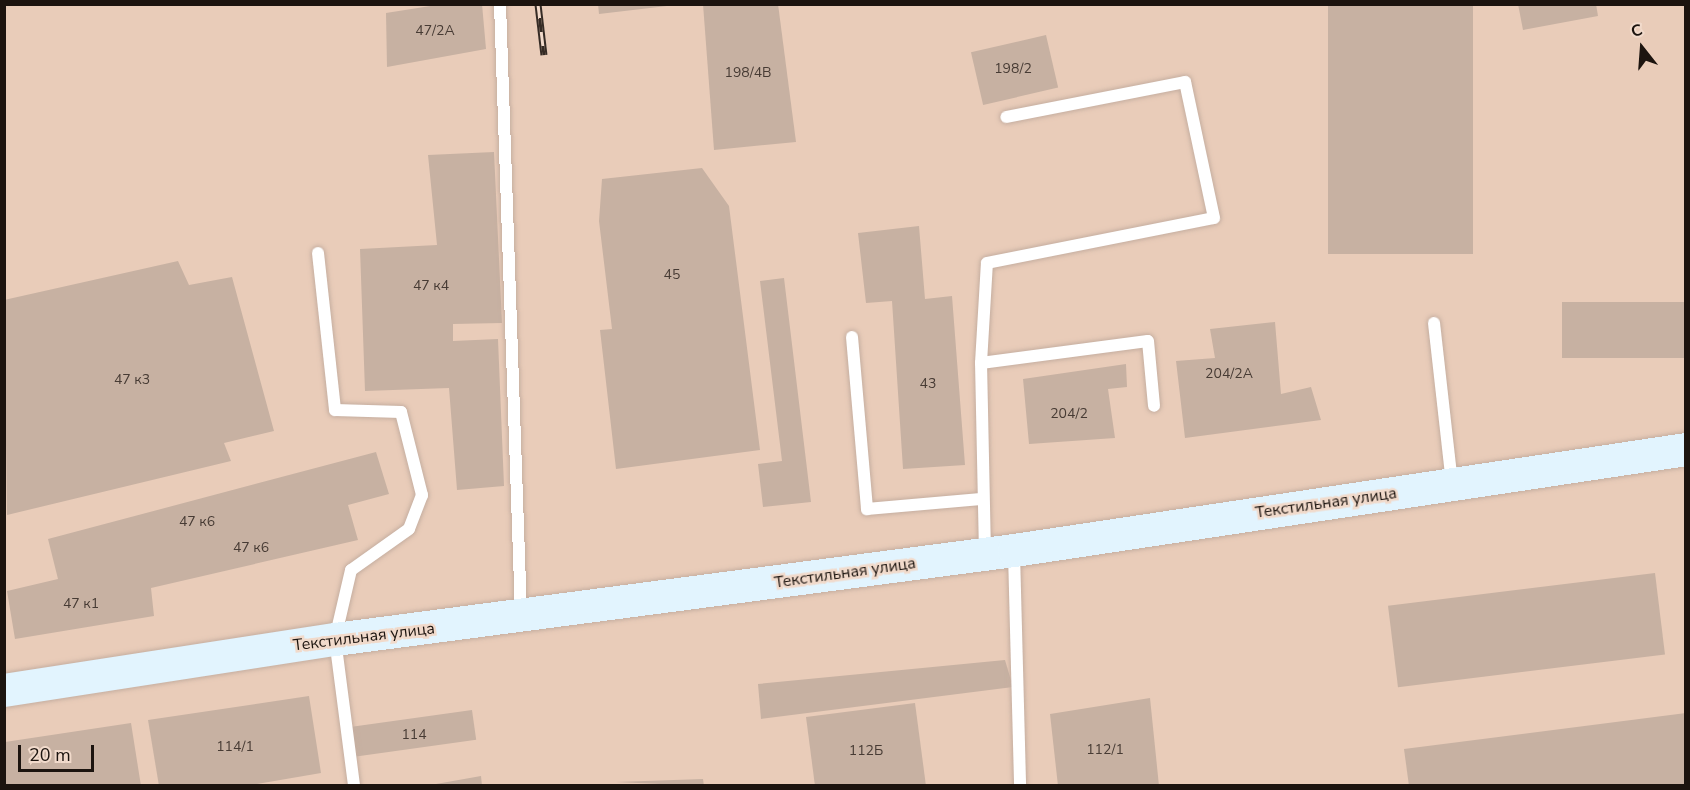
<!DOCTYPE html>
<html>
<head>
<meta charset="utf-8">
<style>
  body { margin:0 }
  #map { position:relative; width:1690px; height:790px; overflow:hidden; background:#f1dacb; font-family:"Nunito Sans",sans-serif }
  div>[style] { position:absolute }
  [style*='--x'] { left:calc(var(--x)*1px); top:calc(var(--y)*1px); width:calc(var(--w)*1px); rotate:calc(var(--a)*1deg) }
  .built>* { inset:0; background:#e9ccb9; transform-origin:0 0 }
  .building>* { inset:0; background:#c7b1a2; transform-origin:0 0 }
  .roads { filter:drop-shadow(0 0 2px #c5aea0) drop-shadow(0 0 2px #c5aea0) }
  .service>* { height:12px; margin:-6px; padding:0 6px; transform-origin:6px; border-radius:6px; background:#fff }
  .secondary>* { height:33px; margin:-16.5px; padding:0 16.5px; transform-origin:16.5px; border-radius:16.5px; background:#e2f4fe }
  .rail>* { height:7px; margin-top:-3.5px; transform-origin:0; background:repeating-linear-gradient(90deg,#f1dacb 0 14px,#352b25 0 28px); box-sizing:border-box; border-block:2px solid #352b25 }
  span { translate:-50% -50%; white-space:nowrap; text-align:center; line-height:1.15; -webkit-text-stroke:5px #f1dacb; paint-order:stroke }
  .number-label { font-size:14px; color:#473b34 }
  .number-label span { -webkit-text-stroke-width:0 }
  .street-label { font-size:16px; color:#1c140f }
  .frame { position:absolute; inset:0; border:6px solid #1c140f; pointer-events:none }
  .north { position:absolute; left:1612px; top:18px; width:60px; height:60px; -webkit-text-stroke:4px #f1dacb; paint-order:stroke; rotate:343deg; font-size:16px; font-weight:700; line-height:24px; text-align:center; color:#1c140f }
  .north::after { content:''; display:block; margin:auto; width:21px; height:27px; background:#1c140f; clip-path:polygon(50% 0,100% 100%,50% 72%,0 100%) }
  .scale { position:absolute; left:18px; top:745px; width:76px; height:27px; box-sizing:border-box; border:3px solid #1c140f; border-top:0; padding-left:8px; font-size:18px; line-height:21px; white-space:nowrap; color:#1c140f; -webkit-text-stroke:4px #f1dacb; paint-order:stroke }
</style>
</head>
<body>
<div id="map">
  <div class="built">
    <div style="left:5px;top:5px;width:1680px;height:780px"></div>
  </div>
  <div class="building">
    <div style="clip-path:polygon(443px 4px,482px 4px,486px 49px,387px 67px,386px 13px)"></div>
    <div style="clip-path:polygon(598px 4px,667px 4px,667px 6px,599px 14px)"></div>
    <div style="clip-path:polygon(703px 4px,778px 4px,796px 142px,714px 150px)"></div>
    <div style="left:1328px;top:4px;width:145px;height:250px"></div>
    <div style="clip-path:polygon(1518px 4px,1596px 4px,1598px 16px,1523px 30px)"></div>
    <div style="left:1046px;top:35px;width:54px;height:77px;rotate:77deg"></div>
    <div style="clip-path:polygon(494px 152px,502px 323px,453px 324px,453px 341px,498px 339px,504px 486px,457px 490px,449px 388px,365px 391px,360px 249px,437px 245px,428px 155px)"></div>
    <div style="clip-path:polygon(702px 168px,729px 206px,760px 450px,616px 469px,600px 330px,612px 329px,599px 221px,602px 179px)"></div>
    <div style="clip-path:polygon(919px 226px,925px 299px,952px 296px,965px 465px,903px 469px,892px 301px,866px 303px,858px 233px)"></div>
    <div style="clip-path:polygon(178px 261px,189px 285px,232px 277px,274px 431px,224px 443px,231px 461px,7px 515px,4px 300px)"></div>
    <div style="clip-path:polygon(784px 278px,811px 502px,763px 507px,758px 464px,782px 461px,760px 281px)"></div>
    <div style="left:1686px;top:302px;width:56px;height:124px;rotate:90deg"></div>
    <div style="clip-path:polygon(1275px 322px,1281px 394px,1311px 387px,1321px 420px,1185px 438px,1176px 361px,1215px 358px,1210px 329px)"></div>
    <div style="clip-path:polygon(1126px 364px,1127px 387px,1108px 389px,1115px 438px,1029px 444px,1023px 379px)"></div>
    <div style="clip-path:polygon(376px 452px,389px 494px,348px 505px,358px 540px,151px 588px,154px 616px,15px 639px,7px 591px,58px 579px,48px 539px)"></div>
    <div style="left:1655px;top:573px;width:82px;height:269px;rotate:83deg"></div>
    <div style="clip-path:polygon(1005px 660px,1013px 687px,761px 719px,758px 684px)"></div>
    <div style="clip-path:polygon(309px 696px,321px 773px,245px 786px,159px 786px,148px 720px)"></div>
    <div style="clip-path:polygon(1150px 698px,1159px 786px,1058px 786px,1050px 714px)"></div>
    <div style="clip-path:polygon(915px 703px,926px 786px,815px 786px,806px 717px)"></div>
    <div style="left:472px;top:710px;width:30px;height:123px;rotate:82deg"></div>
    <div style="clip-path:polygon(1686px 713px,1686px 786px,1409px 786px,1404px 749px)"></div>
    <div style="clip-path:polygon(131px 723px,141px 786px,5px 786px,5px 742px)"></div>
    <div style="clip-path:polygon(481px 776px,482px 786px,436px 786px,436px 784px)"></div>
    <div style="clip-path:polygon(703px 779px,704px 786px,616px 782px)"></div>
  </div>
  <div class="roads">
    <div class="service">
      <div style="--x:500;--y:4;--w:609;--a:88.03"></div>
      <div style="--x:318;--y:253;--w:158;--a:83.8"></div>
      <div style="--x:335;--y:410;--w:66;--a:1.7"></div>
      <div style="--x:401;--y:412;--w:86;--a:75.8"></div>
      <div style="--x:422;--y:495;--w:36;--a:111"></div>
      <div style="--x:409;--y:529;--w:71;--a:144.7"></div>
      <div style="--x:351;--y:570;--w:71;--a:103.1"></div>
      <div style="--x:335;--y:639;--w:148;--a:82.6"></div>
      <div style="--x:1434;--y:323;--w:161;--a:83.6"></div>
      <div style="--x:852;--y:337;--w:173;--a:85"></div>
      <div style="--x:867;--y:509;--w:114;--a:-5"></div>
      <div style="--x:981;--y:363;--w:168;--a:-7.5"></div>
      <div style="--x:1148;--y:341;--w:65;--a:84.7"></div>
      <div style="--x:985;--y:553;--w:190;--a:-91.2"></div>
      <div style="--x:981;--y:363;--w:100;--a:-86.6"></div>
      <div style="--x:987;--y:263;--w:231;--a:-11.2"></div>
      <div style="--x:1214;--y:218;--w:139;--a:-102"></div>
      <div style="--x:1185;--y:82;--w:182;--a:168.9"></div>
      <div style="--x:1014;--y:553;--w:233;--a:88.5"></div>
    </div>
    <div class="secondary">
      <div style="--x:4;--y:690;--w:335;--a:-8.8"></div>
      <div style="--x:335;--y:639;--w:685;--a:-7.47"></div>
      <div style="--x:1014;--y:550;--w:680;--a:-8.55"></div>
    </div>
  </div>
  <div class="rail">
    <div style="--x:538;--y:4;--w:51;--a:83.3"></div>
  </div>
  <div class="number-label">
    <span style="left:435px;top:31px">47/2А</span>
    <span style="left:1013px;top:69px">198/2</span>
    <span style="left:748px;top:73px">198/4В</span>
    <span style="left:672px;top:275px">45</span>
    <span style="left:431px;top:286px">47 к4</span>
    <span style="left:1229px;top:374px">204/2А</span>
    <span style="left:132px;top:380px">47 к3</span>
    <span style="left:928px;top:384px">43</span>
    <span style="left:1069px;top:414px">204/2</span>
    <span style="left:197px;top:522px">47 к6</span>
    <span style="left:251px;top:548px">47 к6</span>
    <span style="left:81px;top:604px">47 к1</span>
    <span style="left:414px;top:735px">114</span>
    <span style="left:235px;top:747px">114/1</span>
    <span style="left:1105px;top:750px">112/1</span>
    <span style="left:866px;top:751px">112Б</span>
  </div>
  <div class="street-label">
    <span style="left:1326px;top:503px;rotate:-8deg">Текстильная улица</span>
    <span style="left:845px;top:573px;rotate:-8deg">Текстильная улица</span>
    <span style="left:364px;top:637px;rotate:-7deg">Текстильная улица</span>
  </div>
  <div class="frame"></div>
  <div class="north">С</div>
  <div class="scale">20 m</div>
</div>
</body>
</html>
